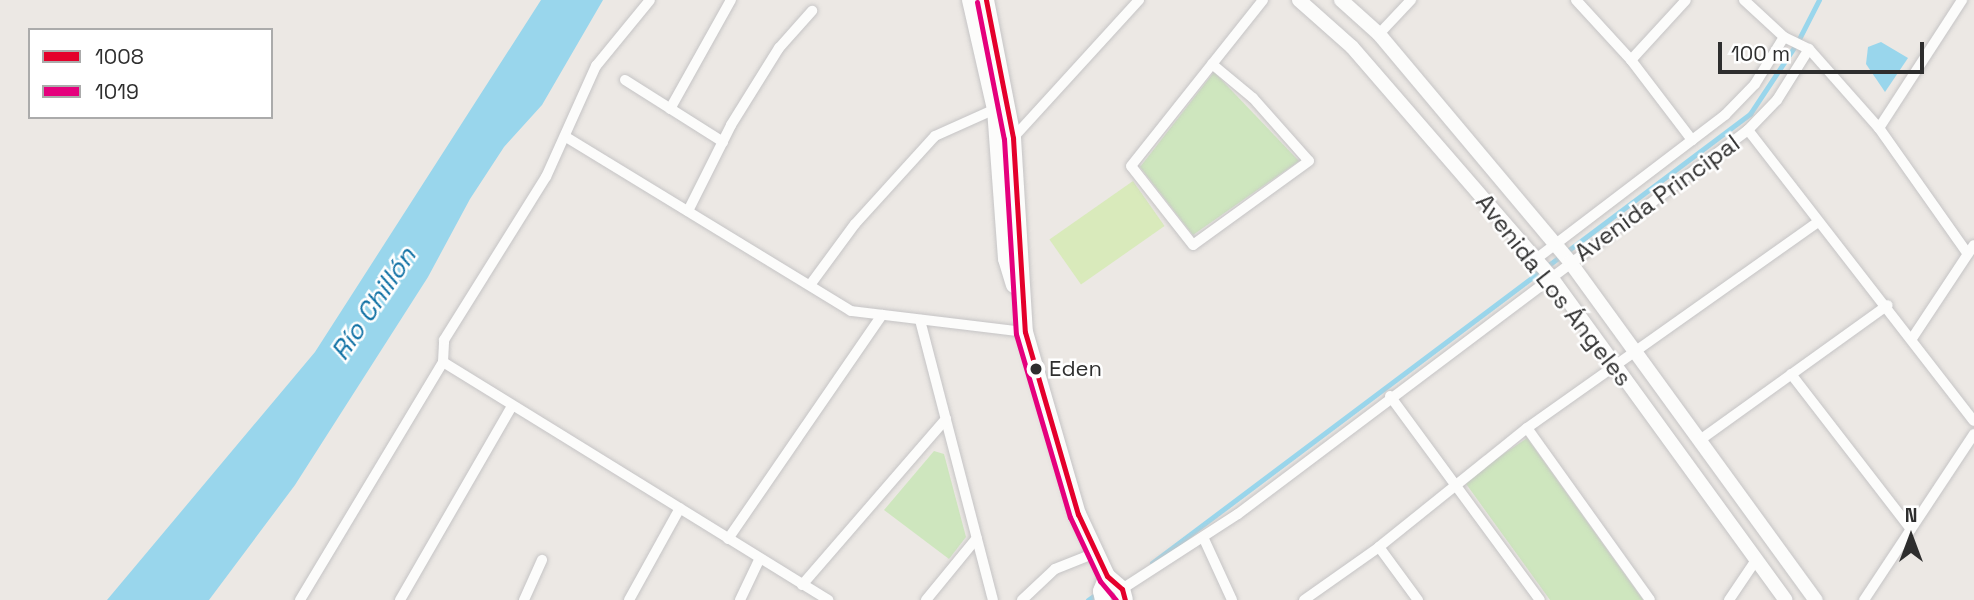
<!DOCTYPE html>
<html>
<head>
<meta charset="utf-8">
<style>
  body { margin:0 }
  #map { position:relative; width:1974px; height:600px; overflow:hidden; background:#ece8e4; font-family:"Space Grotesk",sans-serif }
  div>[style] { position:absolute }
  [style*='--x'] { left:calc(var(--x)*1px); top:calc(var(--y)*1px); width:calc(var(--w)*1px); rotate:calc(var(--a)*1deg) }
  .green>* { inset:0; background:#cee6be }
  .pitch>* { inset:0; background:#d9eabb; transform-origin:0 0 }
  .water>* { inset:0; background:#99d6ec }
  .stream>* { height:4.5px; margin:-2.25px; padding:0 2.25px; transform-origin:2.25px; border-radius:2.25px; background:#99d6ec }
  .roads { filter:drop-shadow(0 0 2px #c5c4c5) drop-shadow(0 0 2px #c5c4c5) }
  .minor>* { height:10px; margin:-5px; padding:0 5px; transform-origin:5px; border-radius:5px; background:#fcfcfb }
  .tertiary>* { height:14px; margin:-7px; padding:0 7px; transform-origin:7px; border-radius:7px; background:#fcfcfb }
  .secondary>* { height:16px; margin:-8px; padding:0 8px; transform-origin:8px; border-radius:8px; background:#fcfcfb }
  .bus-1>* { height:5px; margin:-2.5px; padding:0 2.5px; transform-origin:2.5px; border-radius:2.5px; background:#e4002b }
  .bus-2>* { height:5px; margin:-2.5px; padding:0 2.5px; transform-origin:2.5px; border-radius:2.5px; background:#e5007d }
  .dots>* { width:19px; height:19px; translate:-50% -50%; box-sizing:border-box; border:4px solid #fff; border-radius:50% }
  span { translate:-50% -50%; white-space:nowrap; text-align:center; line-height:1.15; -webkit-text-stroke:5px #fff; paint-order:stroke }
  .bus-label { font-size:22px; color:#2e2e2e }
  .left { translate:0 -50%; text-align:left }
  .street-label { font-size:24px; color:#2e2e2e }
  .water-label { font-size:26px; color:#0d6fa3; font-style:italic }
  .legend { position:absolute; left:28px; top:28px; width:245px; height:91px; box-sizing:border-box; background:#fff; border:2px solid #ababab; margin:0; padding:9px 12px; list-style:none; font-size:21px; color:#2e2e2e }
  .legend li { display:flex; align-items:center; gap:14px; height:35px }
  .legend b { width:35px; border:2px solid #ababab }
  .north { position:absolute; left:1876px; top:502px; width:70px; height:70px; -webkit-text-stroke:5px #fff; paint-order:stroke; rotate:0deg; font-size:19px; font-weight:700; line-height:28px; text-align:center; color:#2e2e2e }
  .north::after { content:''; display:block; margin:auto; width:24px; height:32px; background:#2e2e2e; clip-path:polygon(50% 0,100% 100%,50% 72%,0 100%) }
  .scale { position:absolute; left:1718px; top:42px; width:206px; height:32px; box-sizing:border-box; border:4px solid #2e2e2e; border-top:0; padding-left:9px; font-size:21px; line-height:24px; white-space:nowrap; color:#2e2e2e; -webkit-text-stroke:5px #fff; paint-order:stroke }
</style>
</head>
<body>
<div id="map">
  <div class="green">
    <div style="clip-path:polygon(1214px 72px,1299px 161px,1193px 235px,1140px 167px)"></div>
    <div style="clip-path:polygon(1527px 438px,1643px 600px,1550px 600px,1464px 481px)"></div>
    <div style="clip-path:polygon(934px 451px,944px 454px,966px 537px,949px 559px,884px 510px)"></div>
  </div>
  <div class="pitch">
    <div style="left:1133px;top:181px;width:55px;height:102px;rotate:55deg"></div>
  </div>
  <div class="water">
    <div style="clip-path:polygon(541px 0,603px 0,542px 105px,504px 147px,470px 199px,428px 277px,295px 485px,209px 600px,107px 600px,315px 352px)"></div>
    <div style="clip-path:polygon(1881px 42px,1908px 58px,1885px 92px,1866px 64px,1868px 47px)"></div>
  </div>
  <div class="stream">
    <div style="--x:1152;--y:563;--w:748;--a:-36.9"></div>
    <div style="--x:1750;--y:114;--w:85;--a:-56.5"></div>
    <div style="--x:1797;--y:43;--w:48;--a:-62.9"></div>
    <div style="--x:1088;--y:600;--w:14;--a:-36"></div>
  </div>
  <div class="roads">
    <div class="minor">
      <div style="--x:1576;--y:0;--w:81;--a:47.5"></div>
      <div style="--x:1631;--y:60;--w:101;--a:52.7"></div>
      <div style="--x:1744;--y:0;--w:54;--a:42.8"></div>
      <div style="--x:1379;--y:34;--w:47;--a:-46.7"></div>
      <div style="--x:1631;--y:60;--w:81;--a:-47.5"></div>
      <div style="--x:1212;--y:64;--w:53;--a:39.7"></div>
      <div style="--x:1253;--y:98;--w:84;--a:48.4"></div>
      <div style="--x:1309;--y:161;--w:143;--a:144.1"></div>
      <div style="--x:1193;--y:245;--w:100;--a:-128.1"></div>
      <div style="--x:1131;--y:166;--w:212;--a:-51.5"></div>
      <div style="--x:625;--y:80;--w:116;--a:32.3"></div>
      <div style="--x:670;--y:109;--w:125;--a:-60.8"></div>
      <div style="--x:1879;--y:128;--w:153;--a:-57"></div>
      <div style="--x:1748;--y:130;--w:368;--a:52.2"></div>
      <div style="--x:566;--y:137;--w:334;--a:31.4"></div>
      <div style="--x:851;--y:311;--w:175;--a:6.9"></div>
      <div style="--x:1013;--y:138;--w:187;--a:-47.6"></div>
      <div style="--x:688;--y:211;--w:96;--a:-63.4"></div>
      <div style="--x:731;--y:125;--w:91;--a:-58.1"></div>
      <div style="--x:779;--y:48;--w:50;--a:-48.3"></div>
      <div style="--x:1536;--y:259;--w:238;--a:-37.3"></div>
      <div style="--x:1725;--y:115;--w:43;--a:-45.9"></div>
      <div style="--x:1755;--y:84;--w:55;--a:-58.3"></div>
      <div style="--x:1784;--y:37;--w:28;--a:26"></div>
      <div style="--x:1809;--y:49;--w:106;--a:48.5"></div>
      <div style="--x:1879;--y:128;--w:154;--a:54.8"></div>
      <div style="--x:810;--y:285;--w:76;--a:-53.6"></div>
      <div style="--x:855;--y:224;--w:119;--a:-47.7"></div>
      <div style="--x:935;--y:136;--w:66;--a:-24.2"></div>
      <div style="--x:920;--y:320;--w:289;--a:75.4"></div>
      <div style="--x:1913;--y:337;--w:110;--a:-56.5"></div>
      <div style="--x:443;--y:362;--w:453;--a:31.7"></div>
      <div style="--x:1791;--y:374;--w:196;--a:52.3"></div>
      <div style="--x:1390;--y:396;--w:253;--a:53.7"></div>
      <div style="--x:1527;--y:428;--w:211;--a:54.4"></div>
      <div style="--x:1700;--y:440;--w:231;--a:-35.7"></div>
      <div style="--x:728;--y:539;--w:272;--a:-55.5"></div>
      <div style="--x:1204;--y:539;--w:67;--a:65.3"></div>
      <div style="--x:1379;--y:547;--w:66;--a:53.7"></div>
      <div style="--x:802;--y:585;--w:220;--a:-49.1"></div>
      <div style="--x:1122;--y:589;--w:138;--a:-32.9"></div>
      <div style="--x:1238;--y:514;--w:638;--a:-36.98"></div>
      <div style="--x:1748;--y:130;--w:42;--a:-46"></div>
      <div style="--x:1777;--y:100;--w:60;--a:-57.9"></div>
      <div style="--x:300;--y:600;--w:278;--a:-59"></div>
      <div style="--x:443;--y:362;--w:22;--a:-87"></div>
      <div style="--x:444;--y:340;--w:192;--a:-58"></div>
      <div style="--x:546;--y:177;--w:122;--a:-65.8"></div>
      <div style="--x:596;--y:66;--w:85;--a:-50.7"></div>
      <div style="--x:400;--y:600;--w:224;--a:-60"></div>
      <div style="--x:524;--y:600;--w:44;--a:-65.8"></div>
      <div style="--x:629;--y:600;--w:105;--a:-61"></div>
      <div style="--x:740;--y:600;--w:44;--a:-64.6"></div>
      <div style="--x:926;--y:600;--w:80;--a:-50.6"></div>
      <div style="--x:1022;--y:600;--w:45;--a:-43.2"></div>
      <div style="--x:1055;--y:569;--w:43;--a:-21.8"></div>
      <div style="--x:1304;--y:600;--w:92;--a:-35.2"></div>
      <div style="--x:1379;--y:547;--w:190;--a:-38.8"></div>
      <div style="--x:1527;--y:428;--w:355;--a:-35.3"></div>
      <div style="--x:1729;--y:600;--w:48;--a:-56"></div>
      <div style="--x:1864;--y:600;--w:199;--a:-56.5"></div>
    </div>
    <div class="tertiary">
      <div style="--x:1299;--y:0;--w:71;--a:41.6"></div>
      <div style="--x:1352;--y:47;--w:304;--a:49.1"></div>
      <div style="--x:1551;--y:277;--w:399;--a:54"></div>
      <div style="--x:1341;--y:0;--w:51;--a:41.8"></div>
      <div style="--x:1379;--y:34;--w:297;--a:50"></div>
      <div style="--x:1570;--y:262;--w:418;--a:54"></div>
    </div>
    <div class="secondary">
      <div style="--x:970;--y:0;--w:112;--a:77.1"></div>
      <div style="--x:995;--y:109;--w:150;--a:85.8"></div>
      <div style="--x:1006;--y:259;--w:27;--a:73"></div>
      <div style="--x:986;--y:0;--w:141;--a:78.9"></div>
      <div style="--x:1013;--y:138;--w:194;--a:86.5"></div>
      <div style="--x:1025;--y:332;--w:190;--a:73.8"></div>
      <div style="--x:1078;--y:514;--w:68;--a:64.9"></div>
      <div style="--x:1107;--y:576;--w:20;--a:41"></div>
      <div style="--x:1122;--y:589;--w:11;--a:75"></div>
      <div style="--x:1103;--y:600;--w:9;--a:-103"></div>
      <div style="--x:1101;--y:591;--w:16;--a:-68"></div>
    </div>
  </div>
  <div class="bus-1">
    <div style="--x:986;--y:0;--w:141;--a:78.9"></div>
    <div style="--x:1013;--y:138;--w:194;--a:86.5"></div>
    <div style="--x:1025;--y:332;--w:190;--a:73.8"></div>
    <div style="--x:1078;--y:514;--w:68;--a:64.9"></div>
    <div style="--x:1107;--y:576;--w:20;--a:41"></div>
    <div style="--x:1122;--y:589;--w:11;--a:75"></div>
  </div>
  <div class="bus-2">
    <div style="--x:977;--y:2;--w:140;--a:78.9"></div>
    <div style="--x:1004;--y:139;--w:195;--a:86.5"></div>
    <div style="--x:1016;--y:334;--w:191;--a:73.6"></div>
    <div style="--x:1070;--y:517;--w:71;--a:64.9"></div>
    <div style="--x:1100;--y:581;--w:25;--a:50"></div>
  </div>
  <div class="dots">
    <div style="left:1036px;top:369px;background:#2e2e2e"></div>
  </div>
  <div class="bus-label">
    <span class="left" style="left:1049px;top:369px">Eden</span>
  </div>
  <div class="street-label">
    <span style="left:1657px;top:198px;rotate:-36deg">Avenida Principal</span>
    <span style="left:1554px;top:290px;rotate:52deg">Avenida Los Ángeles</span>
  </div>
  <div class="water-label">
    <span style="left:374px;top:304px;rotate:-56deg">Río Chillón</span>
  </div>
  <ul class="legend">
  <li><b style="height:9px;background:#e4002b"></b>1008</li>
  <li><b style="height:9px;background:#e5007d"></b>1019</li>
  </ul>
  <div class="north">N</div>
  <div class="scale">100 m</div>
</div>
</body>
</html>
